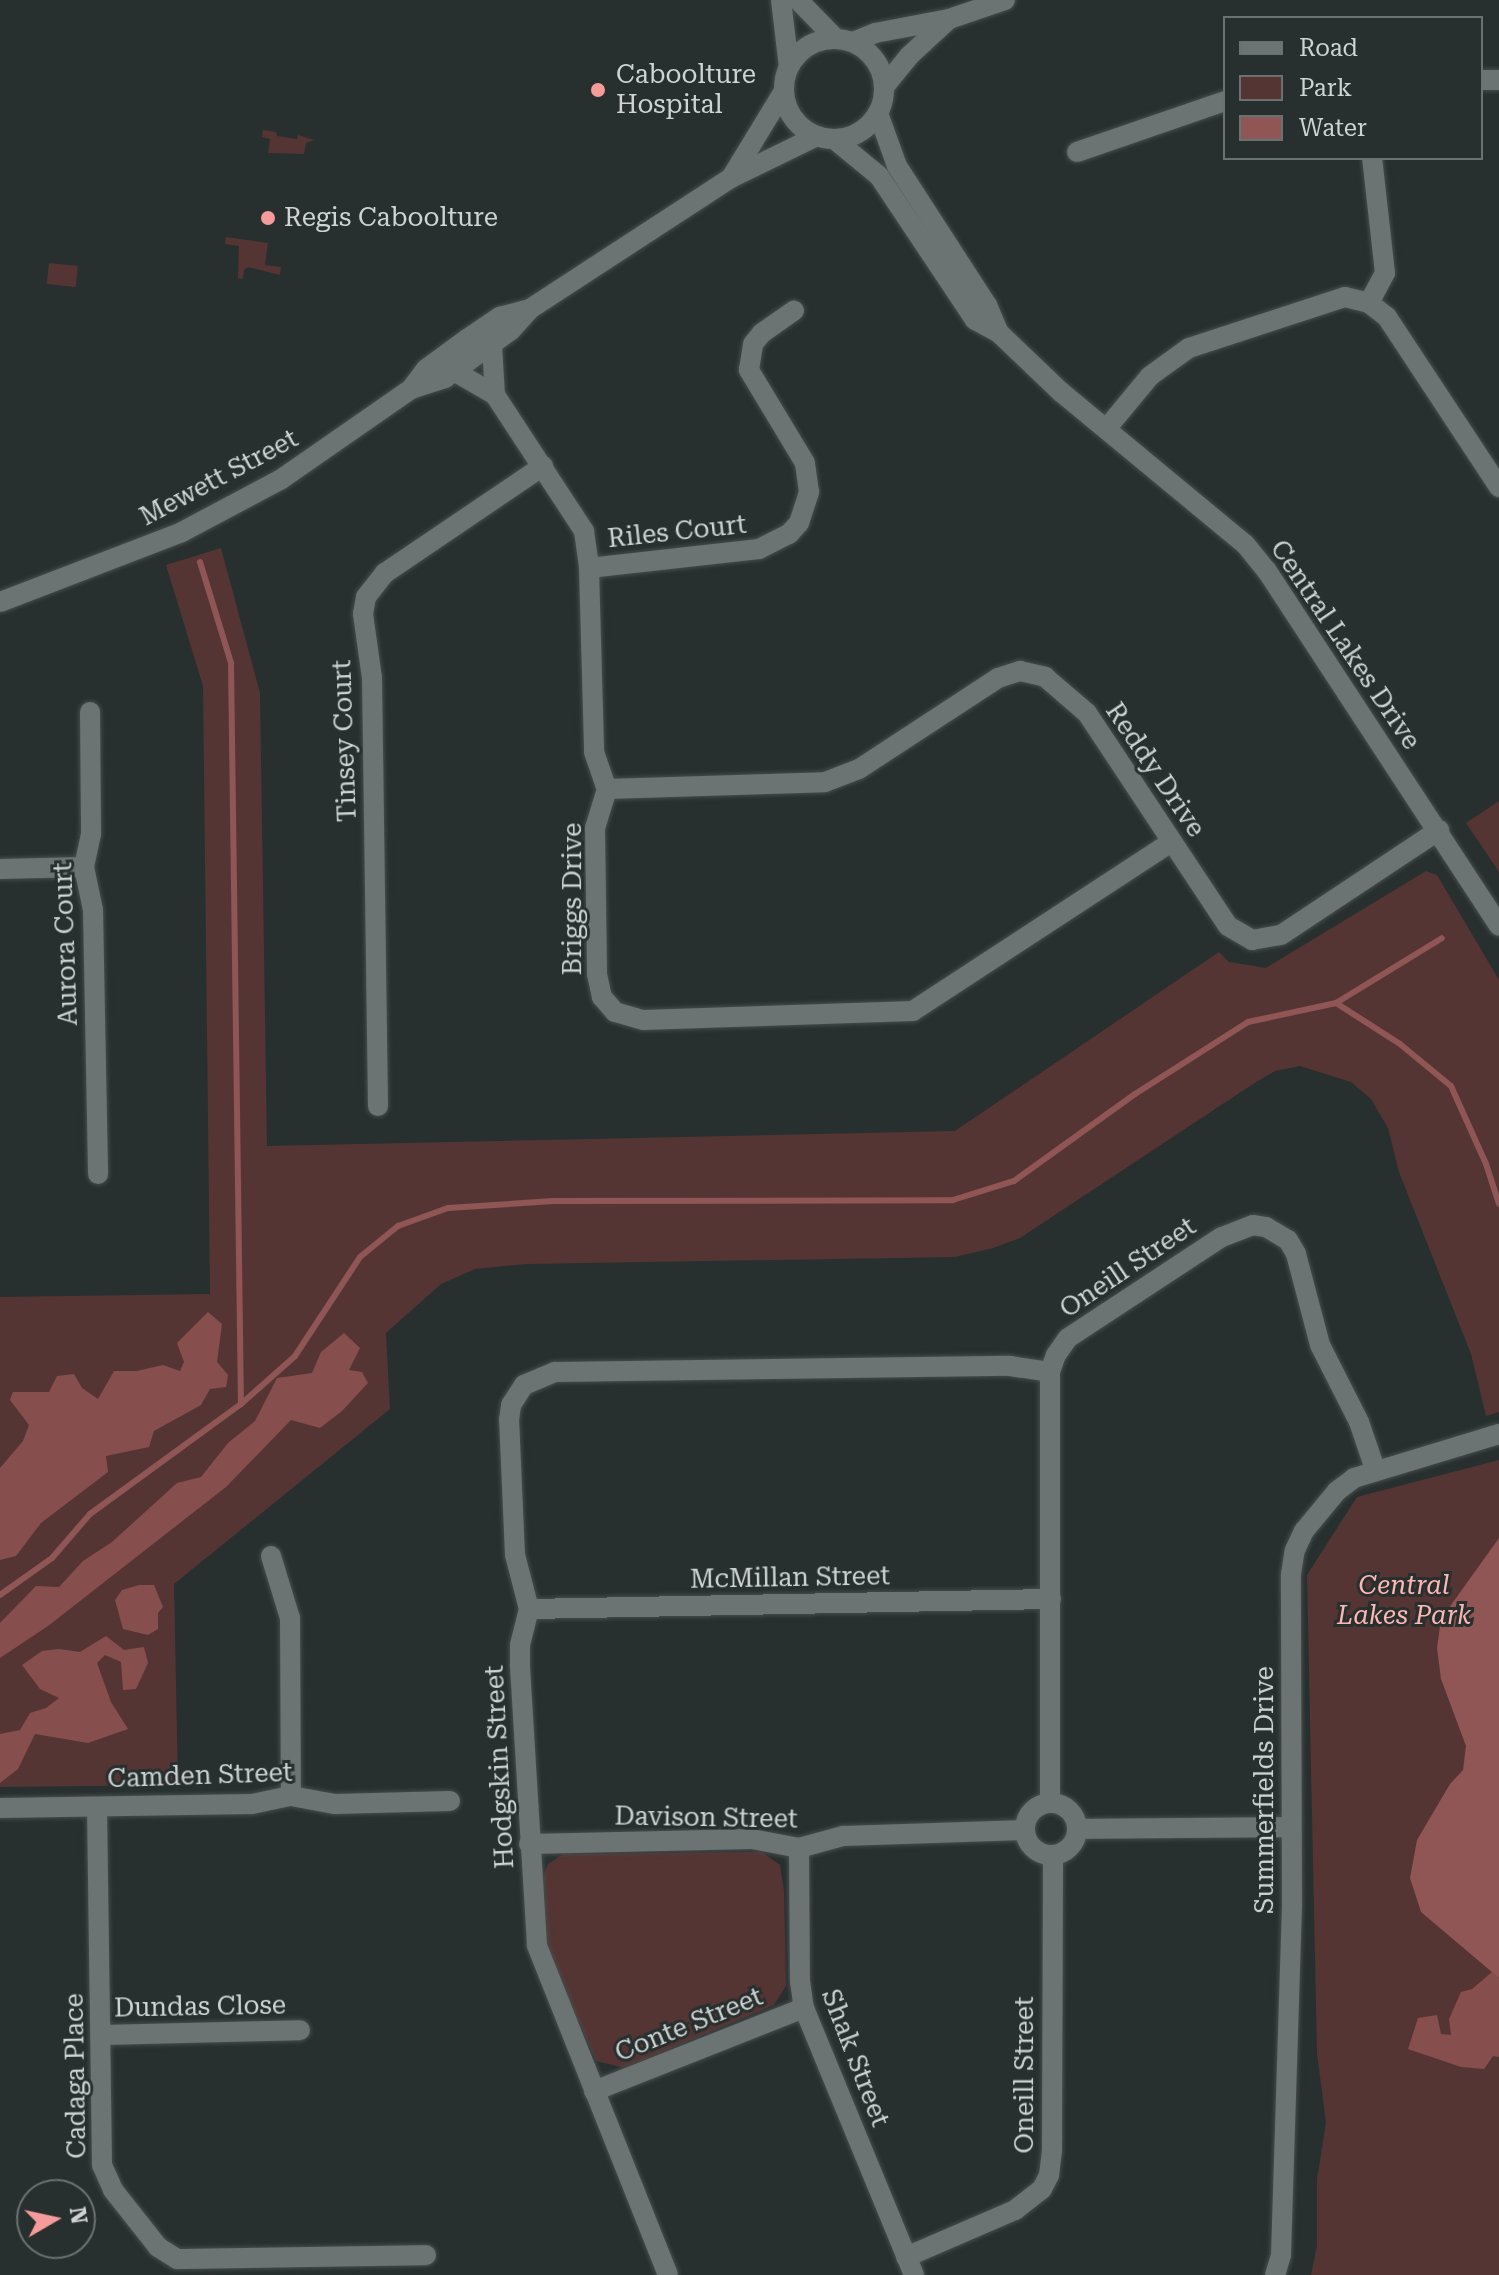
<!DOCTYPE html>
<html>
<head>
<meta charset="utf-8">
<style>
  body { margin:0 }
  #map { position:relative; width:1499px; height:2275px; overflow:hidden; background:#282f2f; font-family:"Roboto Serif",serif }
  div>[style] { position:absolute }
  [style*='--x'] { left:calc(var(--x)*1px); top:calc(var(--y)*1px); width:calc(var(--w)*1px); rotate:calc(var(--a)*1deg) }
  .green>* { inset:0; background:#553534; transform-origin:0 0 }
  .forest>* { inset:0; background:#864e4d }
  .water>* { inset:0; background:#8f5655 }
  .stream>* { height:6px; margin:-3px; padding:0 3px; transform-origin:3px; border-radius:3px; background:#8f5655 }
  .roads { filter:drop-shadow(0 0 2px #464c4c) drop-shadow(0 0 2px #464c4c) }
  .street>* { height:20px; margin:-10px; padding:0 10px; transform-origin:10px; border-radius:10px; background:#6c7473 }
  .street>.ring { margin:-10px; padding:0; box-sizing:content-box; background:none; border:20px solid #6c7473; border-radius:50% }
  .secondary>* { height:20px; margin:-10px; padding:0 10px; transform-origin:10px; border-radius:10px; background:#6c7473 }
  .secondary>.ring { margin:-10px; padding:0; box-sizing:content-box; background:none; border:20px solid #6c7473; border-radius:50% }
  .dots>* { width:22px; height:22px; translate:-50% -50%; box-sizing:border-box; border:4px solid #282f2f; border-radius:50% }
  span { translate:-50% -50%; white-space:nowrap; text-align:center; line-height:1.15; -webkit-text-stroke:6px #282f2f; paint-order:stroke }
  .poi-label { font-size:26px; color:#ced3d3 }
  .left { translate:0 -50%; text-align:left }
  .street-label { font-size:26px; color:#ced3d3 }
  .park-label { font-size:26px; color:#feb6b3; font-style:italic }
  .legend { position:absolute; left:1223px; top:16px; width:260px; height:144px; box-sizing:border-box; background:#282f2f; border:2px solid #6a7171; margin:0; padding:10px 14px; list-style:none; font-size:24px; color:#ced3d3 }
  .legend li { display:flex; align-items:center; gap:16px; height:40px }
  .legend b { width:40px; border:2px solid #6a7171 }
  .north { position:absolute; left:16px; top:2179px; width:80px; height:80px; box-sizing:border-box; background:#282f2f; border:2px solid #6a7171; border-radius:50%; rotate:81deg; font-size:22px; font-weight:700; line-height:32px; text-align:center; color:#ced3d3 }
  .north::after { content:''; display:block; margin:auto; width:28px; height:36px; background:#f59b99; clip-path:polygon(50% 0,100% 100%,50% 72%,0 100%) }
</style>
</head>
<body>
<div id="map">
  <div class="green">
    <div style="clip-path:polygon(263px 130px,276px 132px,277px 136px,297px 139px,298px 135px,314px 140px,306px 143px,304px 154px,268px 153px,270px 139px,262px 137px)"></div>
    <div style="clip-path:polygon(226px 237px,268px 243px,265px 265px,281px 267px,280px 275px,248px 267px,244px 270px,243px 279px,238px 278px,239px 246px,225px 244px)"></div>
    <div style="left:49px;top:263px;width:29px;height:21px;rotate:6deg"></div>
    <div style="clip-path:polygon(221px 548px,260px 693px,267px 1146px,955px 1131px,1219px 952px,1229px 962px,1266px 968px,1426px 871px,1437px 875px,1499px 980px,1499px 1412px,1486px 1416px,1471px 1354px,1399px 1172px,1388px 1128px,1371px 1099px,1351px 1082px,1300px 1066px,1275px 1071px,1256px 1082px,1020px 1238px,993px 1248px,955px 1257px,526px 1264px,475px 1269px,441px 1284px,386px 1333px,390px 1409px,174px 1584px,178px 1785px,0 1787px,0 1297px,210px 1294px,203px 686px,166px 565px)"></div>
    <div style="clip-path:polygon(1499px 801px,1499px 872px,1466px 823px)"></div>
    <div style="clip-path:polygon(1499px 1460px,1499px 2275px,1311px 2275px,1317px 2246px,1317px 2179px,1326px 2123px,1317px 2053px,1307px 1575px,1357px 1497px)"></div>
    <div style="clip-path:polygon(762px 1852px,780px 1865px,784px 1891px,786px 1986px,774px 2005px,625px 2068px,596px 2061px,544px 1944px,541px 1881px,548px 1864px,563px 1854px)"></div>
  </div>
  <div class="forest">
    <div style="clip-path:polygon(208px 1312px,222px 1324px,217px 1362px,228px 1375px,226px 1387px,210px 1389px,201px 1405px,154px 1431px,149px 1447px,106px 1456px,108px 1472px,41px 1523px,16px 1556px,0 1560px,0 1468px,23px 1441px,29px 1425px,10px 1400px,13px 1392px,49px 1392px,57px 1376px,74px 1374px,82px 1388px,98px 1399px,114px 1371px,137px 1371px,163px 1365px,180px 1371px,184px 1362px,177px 1343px)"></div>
    <div style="clip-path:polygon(344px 1333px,360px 1348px,349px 1370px,362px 1372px,368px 1383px,342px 1411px,320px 1428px,291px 1420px,226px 1487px,48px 1626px,0 1658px,0 1623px,36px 1586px,59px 1587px,83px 1561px,112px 1542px,177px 1483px,201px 1477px,228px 1443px,255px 1421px,277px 1378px,312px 1373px,321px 1352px)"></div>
    <div style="clip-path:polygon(139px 1585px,154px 1585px,163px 1607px,158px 1613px,158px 1629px,148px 1635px,123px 1629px,115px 1600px,122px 1590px)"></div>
    <div style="clip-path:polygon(106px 1636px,124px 1650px,144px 1647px,148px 1663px,136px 1689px,123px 1690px,121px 1662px,105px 1655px,97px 1663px,111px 1702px,128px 1729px,88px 1743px,35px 1734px,18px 1769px,0 1783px,0 1734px,20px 1730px,30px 1713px,46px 1708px,59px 1698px,40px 1689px,22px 1665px,42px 1651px,59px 1649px,80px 1652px)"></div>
    <div style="clip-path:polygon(1492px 1972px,1499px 1978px,1499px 2057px,1493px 2056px,1484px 2069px,1461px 2067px,1408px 2049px,1418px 2018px,1437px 2015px,1441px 2034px,1451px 2035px,1449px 2019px,1461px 1992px,1472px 1989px)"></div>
  </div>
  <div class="water">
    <div style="clip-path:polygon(1499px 1538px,1499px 1978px,1421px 1912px,1410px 1878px,1417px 1840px,1450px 1784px,1463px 1770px,1466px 1746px,1441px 1679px,1437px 1648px,1441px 1619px)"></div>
  </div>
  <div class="stream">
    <div style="--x:200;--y:562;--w:106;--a:72.9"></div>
    <div style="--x:231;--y:663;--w:741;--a:89.23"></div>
    <div style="--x:1336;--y:1003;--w:124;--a:-31.5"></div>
    <div style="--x:0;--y:1595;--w:64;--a:-35.4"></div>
    <div style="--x:52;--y:1558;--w:58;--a:-49.2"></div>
    <div style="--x:90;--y:1514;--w:187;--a:-36.1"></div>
    <div style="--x:241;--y:1404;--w:72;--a:-41.6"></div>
    <div style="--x:295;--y:1356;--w:118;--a:-56.7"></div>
    <div style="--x:360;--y:1257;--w:49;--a:-39.2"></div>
    <div style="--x:398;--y:1226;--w:53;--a:-19.8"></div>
    <div style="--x:448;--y:1208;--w:105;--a:-3.8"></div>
    <div style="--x:553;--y:1201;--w:400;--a:-0.1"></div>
    <div style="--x:953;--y:1200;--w:64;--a:-17.3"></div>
    <div style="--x:1014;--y:1181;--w:149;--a:-35.7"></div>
    <div style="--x:1135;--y:1094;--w:134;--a:-32.5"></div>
    <div style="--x:1248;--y:1022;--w:90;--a:-12.2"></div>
    <div style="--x:1336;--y:1003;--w:76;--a:32.6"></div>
    <div style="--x:1400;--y:1044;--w:66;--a:39.5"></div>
    <div style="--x:1451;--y:1086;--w:85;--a:65.8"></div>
    <div style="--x:1486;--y:1164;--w:42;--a:72"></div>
  </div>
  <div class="roads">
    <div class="street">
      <div style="--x:1481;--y:80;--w:18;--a:0"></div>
      <div style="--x:1077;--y:152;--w:157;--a:-19"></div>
      <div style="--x:1369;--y:303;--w:34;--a:-62"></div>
      <div style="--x:1385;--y:273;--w:116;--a:-96.4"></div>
      <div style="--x:492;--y:345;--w:50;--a:86.6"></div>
      <div style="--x:454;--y:371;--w:48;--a:30.3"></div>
      <div style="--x:495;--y:395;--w:163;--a:56.8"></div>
      <div style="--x:584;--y:531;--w:37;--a:82"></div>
      <div style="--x:589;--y:568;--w:184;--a:88.4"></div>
      <div style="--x:594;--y:752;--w:39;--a:71"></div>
      <div style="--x:607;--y:789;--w:41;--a:107.1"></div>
      <div style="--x:595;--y:828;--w:146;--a:89.2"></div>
      <div style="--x:597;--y:974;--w:24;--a:78"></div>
      <div style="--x:602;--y:997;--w:20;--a:49"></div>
      <div style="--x:615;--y:1012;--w:29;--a:16"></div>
      <div style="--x:643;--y:1020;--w:270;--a:-1.9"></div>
      <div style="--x:913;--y:1011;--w:308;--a:-33.2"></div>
      <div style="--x:1107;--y:428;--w:67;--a:-50.4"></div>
      <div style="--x:1150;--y:376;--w:48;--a:-35.7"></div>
      <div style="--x:1189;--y:348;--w:164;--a:-18.1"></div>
      <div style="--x:1345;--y:297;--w:25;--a:14"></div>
      <div style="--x:1369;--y:303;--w:23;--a:38"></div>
      <div style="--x:1387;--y:317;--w:204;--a:56.6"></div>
      <div style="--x:589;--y:568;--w:171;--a:-6.4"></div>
      <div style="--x:759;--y:549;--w:34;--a:-27"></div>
      <div style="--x:789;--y:534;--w:15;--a:-48"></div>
      <div style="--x:799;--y:523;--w:33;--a:-72"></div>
      <div style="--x:809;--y:492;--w:29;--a:-98"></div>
      <div style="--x:805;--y:463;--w:109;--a:-121.1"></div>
      <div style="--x:749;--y:370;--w:26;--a:-81"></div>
      <div style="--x:753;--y:344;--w:14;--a:-51"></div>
      <div style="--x:762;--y:333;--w:39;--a:-35"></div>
      <div style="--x:90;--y:712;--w:122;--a:89.5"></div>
      <div style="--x:91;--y:834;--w:34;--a:102"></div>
      <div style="--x:84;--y:867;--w:44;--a:78.2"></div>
      <div style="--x:93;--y:910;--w:264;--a:88.9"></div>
      <div style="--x:607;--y:789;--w:218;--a:-1.8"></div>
      <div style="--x:825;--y:782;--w:36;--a:-21"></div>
      <div style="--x:859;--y:769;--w:166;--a:-33.2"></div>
      <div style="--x:998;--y:678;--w:23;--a:-18"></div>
      <div style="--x:1020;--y:671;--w:26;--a:13"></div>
      <div style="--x:1045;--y:677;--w:55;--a:40.6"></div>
      <div style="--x:1087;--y:713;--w:255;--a:56.5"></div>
      <div style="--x:1228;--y:926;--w:28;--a:30"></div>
      <div style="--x:1252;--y:940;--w:29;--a:-10"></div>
      <div style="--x:1281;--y:935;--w:190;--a:-33.6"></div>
      <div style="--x:0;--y:869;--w:84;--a:-1.4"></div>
      <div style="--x:378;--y:1106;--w:428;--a:-90.8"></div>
      <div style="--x:372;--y:678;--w:65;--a:-98"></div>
      <div style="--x:363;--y:614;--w:17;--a:-80"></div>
      <div style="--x:366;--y:597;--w:31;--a:-52"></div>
      <div style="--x:385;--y:573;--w:191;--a:-34.1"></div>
      <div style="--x:271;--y:1556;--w:65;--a:73"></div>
      <div style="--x:290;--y:1618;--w:178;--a:89.7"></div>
      <div style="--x:529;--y:1609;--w:522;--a:-1.1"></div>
      <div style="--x:1050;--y:1803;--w:431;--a:-90"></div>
      <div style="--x:1050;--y:1372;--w:18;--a:-71"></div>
      <div style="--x:1056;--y:1355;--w:21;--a:-55"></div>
      <div style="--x:1068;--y:1338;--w:184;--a:-33.3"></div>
      <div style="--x:1222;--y:1237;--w:33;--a:-21"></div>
      <div style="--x:1253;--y:1225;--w:13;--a:9"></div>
      <div style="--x:1266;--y:1227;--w:26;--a:31"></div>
      <div style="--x:1288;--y:1240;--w:16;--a:60"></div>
      <div style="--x:1296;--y:1254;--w:94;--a:75.2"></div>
      <div style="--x:1320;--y:1345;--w:86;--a:63.1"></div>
      <div style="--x:1359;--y:1422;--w:50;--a:71.2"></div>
      <div class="ring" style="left:1025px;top:1803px;width:32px;height:32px"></div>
      <div style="--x:97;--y:1807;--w:358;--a:89.2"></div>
      <div style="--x:102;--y:2165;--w:27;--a:66"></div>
      <div style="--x:113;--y:2190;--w:73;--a:51.7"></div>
      <div style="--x:158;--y:2247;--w:22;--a:32"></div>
      <div style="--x:177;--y:2259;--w:249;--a:-0.9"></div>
      <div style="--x:0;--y:1808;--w:252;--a:-0.9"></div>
      <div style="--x:252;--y:1804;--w:40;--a:-12"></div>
      <div style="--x:291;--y:1796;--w:45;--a:10.3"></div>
      <div style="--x:335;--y:1804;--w:115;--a:-1.5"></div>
      <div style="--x:1077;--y:1829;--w:214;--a:-0.5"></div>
      <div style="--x:529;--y:1844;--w:223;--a:-1.3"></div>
      <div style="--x:752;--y:1839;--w:48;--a:10.8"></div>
      <div style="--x:799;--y:1848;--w:46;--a:-15.3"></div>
      <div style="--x:843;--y:1836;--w:182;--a:-1.9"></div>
      <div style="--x:799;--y:1848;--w:133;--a:89.6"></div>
      <div style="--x:800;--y:1981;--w:27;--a:82"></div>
      <div style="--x:804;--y:2008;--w:289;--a:67.6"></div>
      <div style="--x:101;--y:2035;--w:199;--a:-1.4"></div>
      <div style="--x:594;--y:2091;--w:226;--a:-21.6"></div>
      <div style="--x:906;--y:2257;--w:119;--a:-23.3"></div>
      <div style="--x:1015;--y:2210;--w:34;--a:-38"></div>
      <div style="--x:1042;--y:2189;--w:16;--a:-63"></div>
      <div style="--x:1049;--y:2175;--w:24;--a:-83"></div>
      <div style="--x:1052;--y:2151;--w:296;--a:-89.8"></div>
      <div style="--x:668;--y:2275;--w:355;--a:-111.7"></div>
      <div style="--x:537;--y:1945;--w:281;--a:-93.5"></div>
      <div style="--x:520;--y:1665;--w:20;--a:-90"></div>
      <div style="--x:520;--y:1645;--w:37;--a:-76"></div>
      <div style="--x:529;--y:1609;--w:56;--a:-104.5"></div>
      <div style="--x:515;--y:1555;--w:135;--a:-92.5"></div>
      <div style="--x:509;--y:1420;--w:15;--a:-82"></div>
      <div style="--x:511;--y:1405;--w:24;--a:-57"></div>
      <div style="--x:524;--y:1385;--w:34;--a:-23"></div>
      <div style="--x:555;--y:1372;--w:455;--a:-0.8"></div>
      <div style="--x:1010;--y:1366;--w:40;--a:8.5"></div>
    </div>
    <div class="secondary">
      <div style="--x:781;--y:0;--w:67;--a:83.2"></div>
      <div style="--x:798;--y:0;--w:54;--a:45.7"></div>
      <div class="ring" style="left:784px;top:39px;width:80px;height:80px"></div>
      <div style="--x:853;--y:42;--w:24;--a:-22"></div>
      <div style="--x:875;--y:33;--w:75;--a:-10.7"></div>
      <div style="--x:949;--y:19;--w:59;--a:-18.7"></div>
      <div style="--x:884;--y:87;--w:40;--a:-51"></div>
      <div style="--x:909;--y:56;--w:54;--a:-42.8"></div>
      <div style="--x:878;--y:113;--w:56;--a:70.3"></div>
      <div style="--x:897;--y:166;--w:166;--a:57.1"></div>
      <div style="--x:987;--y:305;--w:30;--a:67"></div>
      <div style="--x:834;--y:139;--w:58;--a:39.4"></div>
      <div style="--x:879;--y:176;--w:173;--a:56.3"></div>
      <div style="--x:975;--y:320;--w:27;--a:28"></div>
      <div style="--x:999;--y:333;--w:86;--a:43.6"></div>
      <div style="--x:1061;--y:392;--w:239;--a:39.6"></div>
      <div style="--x:1245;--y:544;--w:35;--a:51"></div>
      <div style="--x:1267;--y:571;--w:424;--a:56.8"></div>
      <div style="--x:731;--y:178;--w:102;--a:-58.7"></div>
      <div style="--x:411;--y:389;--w:36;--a:-18"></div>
      <div style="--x:445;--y:378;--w:82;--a:-36"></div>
      <div style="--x:511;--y:330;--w:28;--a:-48"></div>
      <div style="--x:530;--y:309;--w:240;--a:-33.1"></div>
      <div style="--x:731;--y:178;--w:96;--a:-26"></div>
      <div style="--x:0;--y:602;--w:195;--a:-21"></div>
      <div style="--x:182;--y:532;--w:111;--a:-28"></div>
      <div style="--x:280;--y:480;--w:160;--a:-34.8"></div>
      <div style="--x:411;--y:389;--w:25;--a:-53"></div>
      <div style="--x:426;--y:369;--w:51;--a:-36.2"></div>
      <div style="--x:467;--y:339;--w:40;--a:-34"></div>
      <div style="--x:500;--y:317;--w:31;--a:-15"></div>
      <div style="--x:1275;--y:2275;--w:21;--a:-73"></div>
      <div style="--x:1281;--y:2255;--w:351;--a:-88.2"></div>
      <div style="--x:1292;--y:1904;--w:330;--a:-90.2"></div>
      <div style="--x:1291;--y:1574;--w:24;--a:-81"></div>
      <div style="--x:1295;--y:1550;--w:21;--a:-65"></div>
      <div style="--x:1304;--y:1531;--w:52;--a:-50.5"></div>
      <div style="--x:1337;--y:1491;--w:21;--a:-37"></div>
      <div style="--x:1354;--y:1478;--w:152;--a:-16.9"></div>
    </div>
  </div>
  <div class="dots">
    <div style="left:598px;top:90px;background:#f59b99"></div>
    <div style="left:268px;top:218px;background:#f59b99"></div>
  </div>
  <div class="poi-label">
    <span class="left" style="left:616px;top:90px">Caboolture<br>Hospital</span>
    <span class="left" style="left:284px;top:218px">Regis Caboolture</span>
  </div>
  <div class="street-label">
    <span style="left:219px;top:478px;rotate:-28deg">Mewett Street</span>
    <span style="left:677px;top:532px;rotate:-6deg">Riles Court</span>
    <span style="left:1345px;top:645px;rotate:56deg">Central Lakes Drive</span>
    <span style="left:345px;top:741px;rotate:-92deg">Tinsey Court</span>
    <span style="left:1155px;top:770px;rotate:56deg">Reddy Drive</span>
    <span style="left:573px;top:899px;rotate:-90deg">Briggs Drive</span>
    <span style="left:66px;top:944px;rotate:-92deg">Aurora Court</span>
    <span style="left:1128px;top:1268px;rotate:-34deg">Oneill Street</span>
    <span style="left:790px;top:1578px;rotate:-1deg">McMillan Street</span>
    <span style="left:500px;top:1767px;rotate:-93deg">Hodgskin Street</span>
    <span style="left:200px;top:1776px;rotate:-2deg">Camden Street</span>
    <span style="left:1265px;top:1790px;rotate:-90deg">Summerfields Drive</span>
    <span style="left:706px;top:1818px;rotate:1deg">Davison Street</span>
    <span style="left:200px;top:2007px;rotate:-1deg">Dundas Close</span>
    <span style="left:689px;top:2025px;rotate:-22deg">Conte Street</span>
    <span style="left:855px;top:2058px;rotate:69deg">Shak Street</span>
    <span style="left:1025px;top:2075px;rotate:-90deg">Oneill Street</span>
    <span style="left:76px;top:2076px;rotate:-91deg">Cadaga Place</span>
  </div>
  <div class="park-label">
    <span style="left:1404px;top:1601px">Central<br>Lakes Park</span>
  </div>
  <ul class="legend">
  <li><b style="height:10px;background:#6c7473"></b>Road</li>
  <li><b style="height:22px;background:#553534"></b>Park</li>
  <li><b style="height:22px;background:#8f5655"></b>Water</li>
  </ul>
  <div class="north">N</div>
</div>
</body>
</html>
